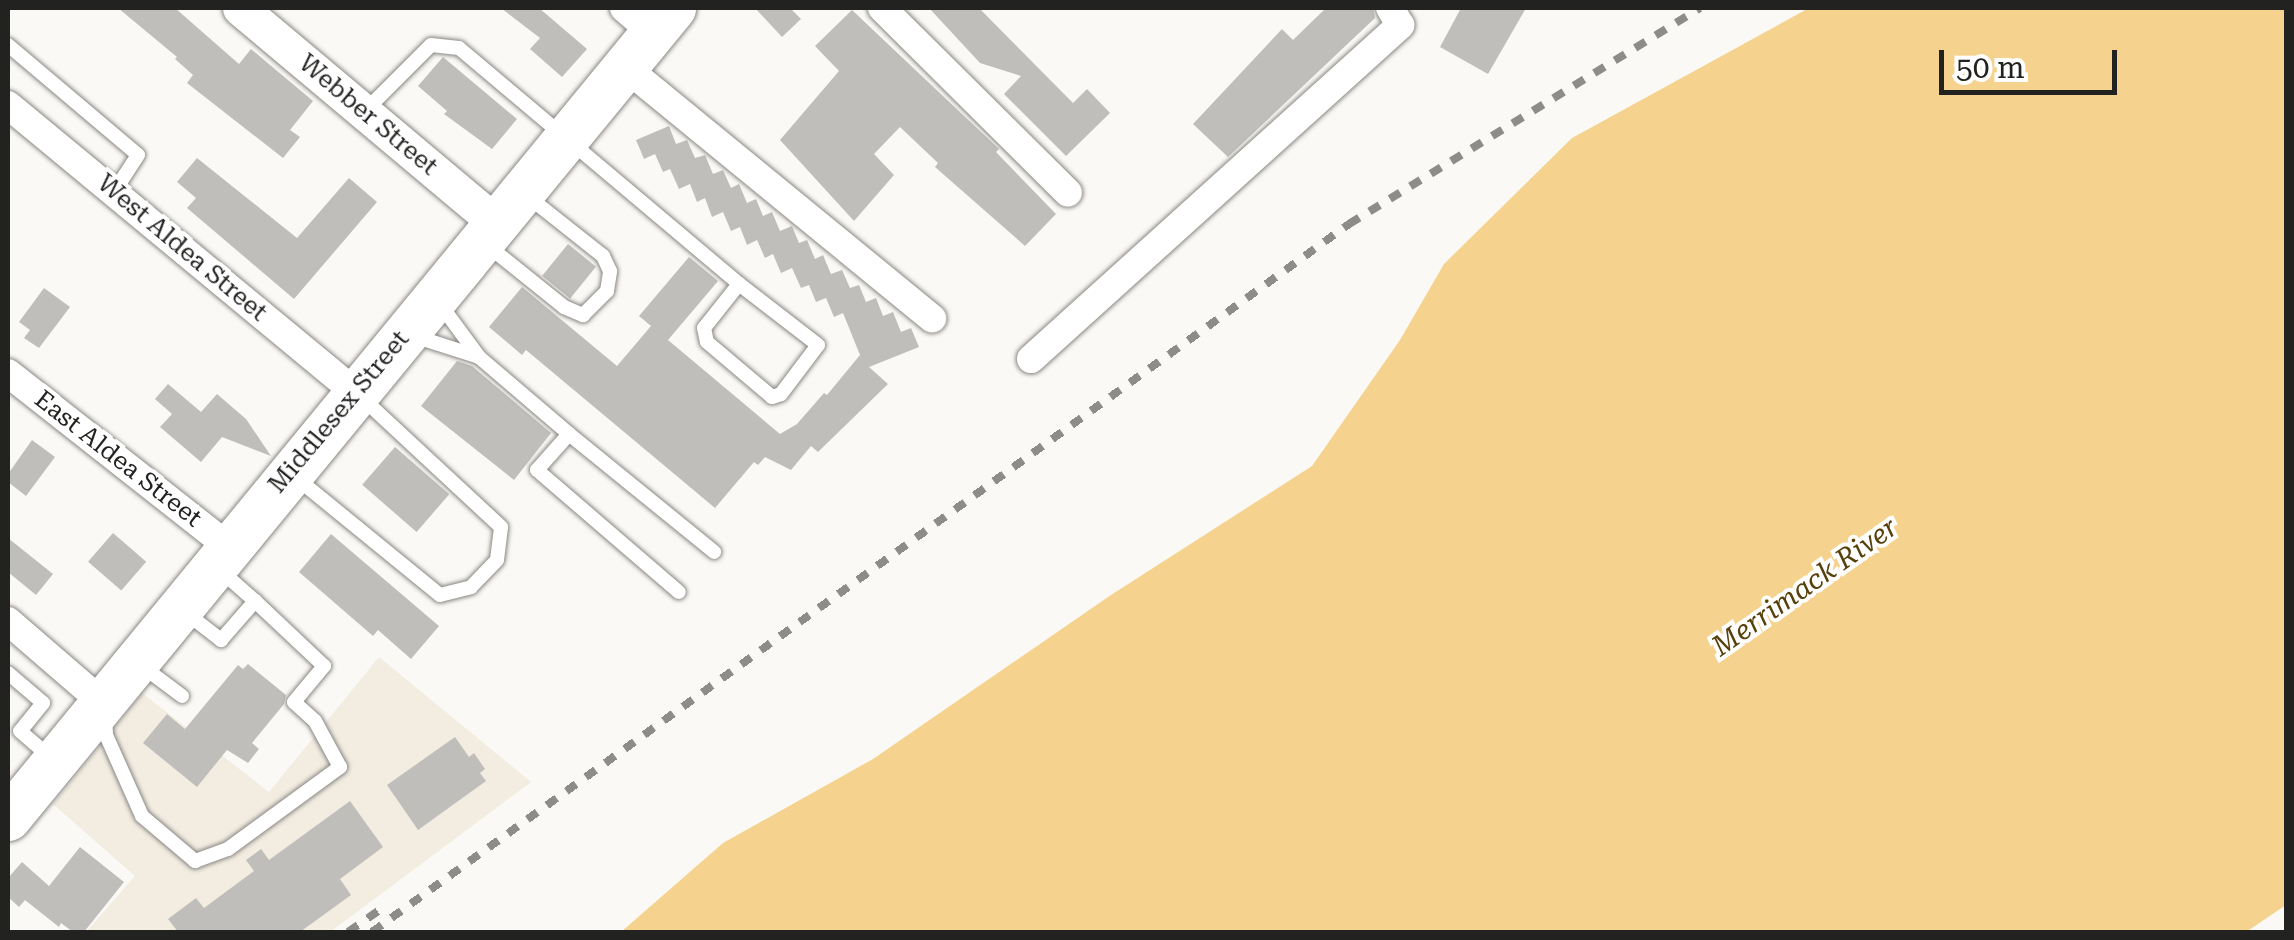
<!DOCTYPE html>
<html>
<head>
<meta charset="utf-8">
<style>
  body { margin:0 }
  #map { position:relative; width:2294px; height:940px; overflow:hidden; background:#fbf9f5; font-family:"Roboto Serif",serif }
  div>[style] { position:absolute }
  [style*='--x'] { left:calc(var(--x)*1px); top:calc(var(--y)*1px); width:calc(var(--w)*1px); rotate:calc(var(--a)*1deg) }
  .built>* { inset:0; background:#f2ece1 }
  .water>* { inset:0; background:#f5d38f }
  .building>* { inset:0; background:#c0beba; transform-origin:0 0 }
  .roads { filter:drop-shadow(0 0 2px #898783) drop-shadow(0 0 2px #898783) }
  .service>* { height:14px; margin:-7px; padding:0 7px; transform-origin:7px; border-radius:7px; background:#fff }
  .minor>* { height:28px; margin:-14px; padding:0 14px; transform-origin:14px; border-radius:14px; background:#fff }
  .tertiary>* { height:35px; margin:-17.5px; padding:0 17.5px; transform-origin:17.5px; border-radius:17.5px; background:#fff }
  .primary>* { height:45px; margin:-22.5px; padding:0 22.5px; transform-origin:22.5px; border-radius:22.5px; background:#fff }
  .rail>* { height:8px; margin-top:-4px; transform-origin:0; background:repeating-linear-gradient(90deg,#8d8c89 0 12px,transparent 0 24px) }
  span { translate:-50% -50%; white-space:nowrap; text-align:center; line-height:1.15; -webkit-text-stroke:8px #fff; paint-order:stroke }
  .street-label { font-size:25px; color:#222220 }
  .water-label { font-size:28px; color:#574009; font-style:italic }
  .frame { position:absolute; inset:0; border:10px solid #222220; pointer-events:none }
  .scale { position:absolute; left:1939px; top:50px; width:178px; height:45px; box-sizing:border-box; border:5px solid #222220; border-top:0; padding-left:12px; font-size:30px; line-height:35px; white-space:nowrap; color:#222220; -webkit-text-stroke:8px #fff; paint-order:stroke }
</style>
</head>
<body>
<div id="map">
  <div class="built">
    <div style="clip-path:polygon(379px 657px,531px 782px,330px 932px,86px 932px,135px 876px,53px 804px,142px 693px,269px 792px)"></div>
  </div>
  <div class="water">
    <div style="clip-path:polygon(1809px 8px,2286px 8px,2286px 905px,2246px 932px,621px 932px,723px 843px,873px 759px,1111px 595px,1312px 466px,1400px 340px,1444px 264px,1572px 138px)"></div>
  </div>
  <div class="building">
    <div style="clip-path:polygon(118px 8px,175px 8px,239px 64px,251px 49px,313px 101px,290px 130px,300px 137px,283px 158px,187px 83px,193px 75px,175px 59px,177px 57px)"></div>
    <div style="clip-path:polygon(501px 8px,539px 8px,587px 49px,562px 77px,530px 49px,540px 38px)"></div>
    <div style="clip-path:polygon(755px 8px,790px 8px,801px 19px,782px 37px)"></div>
    <div style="clip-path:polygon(929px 8px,979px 8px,1073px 103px,1087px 89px,1110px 113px,1066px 156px,1004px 94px,1021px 76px,980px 63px)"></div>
    <div style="clip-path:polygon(1326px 8px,1373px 8px,1375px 18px,1228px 157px,1193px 124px,1282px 29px,1293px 40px)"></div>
    <div style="clip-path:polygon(1461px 8px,1526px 8px,1488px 74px,1440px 47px)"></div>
    <div style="clip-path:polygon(852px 10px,999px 149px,996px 152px,1056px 214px,1025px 246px,935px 167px,938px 163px,900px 127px,874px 154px,894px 175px,854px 221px,780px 140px,839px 71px,815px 46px)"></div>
    <div style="clip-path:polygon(443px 57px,517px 119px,492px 149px,444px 114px,447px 111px,418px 86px)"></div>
    <div style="clip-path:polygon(669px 126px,676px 144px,687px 140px,695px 158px,705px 155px,713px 174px,723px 170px,731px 188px,739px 184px,747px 203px,756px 199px,763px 216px,772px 212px,780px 231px,792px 226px,799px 243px,807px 240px,815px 259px,823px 255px,831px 274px,842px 270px,850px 288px,859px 285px,866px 302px,876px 298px,883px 316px,893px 312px,901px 332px,911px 328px,919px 347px,869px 367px,888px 384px,818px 452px,811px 446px,791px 470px,765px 457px,758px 465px,754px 462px,715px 508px,526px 350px,522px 355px,489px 327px,522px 287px,617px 366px,651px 326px,639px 316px,689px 257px,718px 281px,668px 340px,780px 434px,797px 424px,824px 393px,827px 395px,860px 355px,843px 313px,834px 317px,826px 298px,816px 302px,809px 285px,801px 288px,792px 268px,781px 273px,773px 254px,765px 258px,757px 240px,747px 245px,740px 227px,731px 231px,723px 212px,712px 217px,705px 198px,697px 202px,690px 184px,679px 189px,670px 169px,663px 172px,655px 154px,644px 159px,636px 140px)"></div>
    <div style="clip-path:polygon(197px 158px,297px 238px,349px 178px,377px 202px,294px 299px,187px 208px,196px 198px,177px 182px)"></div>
    <div style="left:568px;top:244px;width:36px;height:41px;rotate:39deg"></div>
    <div style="clip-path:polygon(44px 288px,70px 307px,39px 348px,24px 338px,30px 330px,19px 322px)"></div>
    <div style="clip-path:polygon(457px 361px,472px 366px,551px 433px,514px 480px,421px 406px)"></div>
    <div style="clip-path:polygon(168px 384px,201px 412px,217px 394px,246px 419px,271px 456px,222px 437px,201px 462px,160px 427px,172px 414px,155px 399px)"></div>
    <div style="clip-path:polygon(32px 440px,55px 457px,26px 496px,8px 482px,8px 474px)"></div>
    <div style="left:395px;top:447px;width:72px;height:50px;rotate:41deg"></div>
    <div style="left:113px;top:533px;width:44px;height:38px;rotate:41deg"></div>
    <div style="clip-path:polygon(331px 534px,439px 626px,411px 659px,378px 630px,373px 636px,299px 572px)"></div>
    <div style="clip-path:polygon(8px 538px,53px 574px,36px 595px,8px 572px)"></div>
    <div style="clip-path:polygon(248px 664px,286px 695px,284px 704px,252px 743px,259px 749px,248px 763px,227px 750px,197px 787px,143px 743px,167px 714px,185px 729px,238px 665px,243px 669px)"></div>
    <div style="clip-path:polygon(455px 737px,469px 757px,474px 753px,485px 769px,480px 773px,486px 781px,418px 830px,387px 785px)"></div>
    <div style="clip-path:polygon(350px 801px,383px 847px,340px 879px,351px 895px,300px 932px,178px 932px,168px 919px,196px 898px,204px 908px,254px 871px,246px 860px,261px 849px,269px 860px)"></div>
    <div style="clip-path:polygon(80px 847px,124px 882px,84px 932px,73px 932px,61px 923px,59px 927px,25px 900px,19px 907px,8px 897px,8px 878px,22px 862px,49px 886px)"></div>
  </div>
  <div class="roads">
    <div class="service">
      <div style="--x:8;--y:45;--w:170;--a:40.2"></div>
      <div style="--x:138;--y:155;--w:44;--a:123"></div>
      <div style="--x:365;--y:111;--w:93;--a:-45"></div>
      <div style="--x:431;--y:45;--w:28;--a:6"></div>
      <div style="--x:459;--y:48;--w:366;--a:40.1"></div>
      <div style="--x:739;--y:284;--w:56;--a:128.5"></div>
      <div style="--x:704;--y:328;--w:14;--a:78"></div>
      <div style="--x:707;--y:342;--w:85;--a:40.2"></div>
      <div style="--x:772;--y:397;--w:9;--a:-18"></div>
      <div style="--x:781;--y:394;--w:61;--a:-52.9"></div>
      <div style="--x:818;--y:345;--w:100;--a:-142.3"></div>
      <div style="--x:487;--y:245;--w:99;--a:38.8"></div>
      <div style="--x:564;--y:307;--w:21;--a:23"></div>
      <div style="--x:583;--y:315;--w:34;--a:-45"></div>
      <div style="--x:607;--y:291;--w:20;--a:-81"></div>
      <div style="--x:610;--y:271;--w:17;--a:-115"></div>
      <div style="--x:603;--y:256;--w:98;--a:-141.6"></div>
      <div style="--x:414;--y:336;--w:68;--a:17.9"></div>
      <div style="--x:479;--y:357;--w:66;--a:-126.3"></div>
      <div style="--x:479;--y:357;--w:118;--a:40.5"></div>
      <div style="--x:569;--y:434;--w:48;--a:131.6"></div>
      <div style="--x:537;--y:470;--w:187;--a:40.7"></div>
      <div style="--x:569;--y:434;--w:187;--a:39.1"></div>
      <div style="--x:294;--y:476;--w:188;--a:39.2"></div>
      <div style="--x:440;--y:595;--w:32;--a:-14"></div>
      <div style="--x:471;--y:587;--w:37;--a:-46"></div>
      <div style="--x:497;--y:560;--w:33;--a:-83"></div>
      <div style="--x:501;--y:527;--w:192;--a:-137.1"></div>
      <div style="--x:185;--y:612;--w:46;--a:37.9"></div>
      <div style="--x:221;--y:640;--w:52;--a:-48.9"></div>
      <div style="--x:255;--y:601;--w:45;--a:-138.6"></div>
      <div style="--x:142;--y:666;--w:50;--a:36.9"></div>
      <div style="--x:8;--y:673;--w:46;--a:40.6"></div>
      <div style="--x:43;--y:703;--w:36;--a:129"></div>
      <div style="--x:20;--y:731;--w:40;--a:41"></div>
      <div style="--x:105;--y:719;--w:16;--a:86"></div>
      <div style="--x:106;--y:735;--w:89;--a:66"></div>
      <div style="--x:142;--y:816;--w:70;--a:40.3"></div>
      <div style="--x:195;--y:861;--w:35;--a:-20"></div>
      <div style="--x:228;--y:849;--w:139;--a:-36.2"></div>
      <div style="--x:340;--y:767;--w:52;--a:-118.5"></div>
      <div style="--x:315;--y:721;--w:28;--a:-138"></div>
      <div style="--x:294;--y:702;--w:47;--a:-50.2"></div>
      <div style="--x:324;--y:666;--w:95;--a:-136.7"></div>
    </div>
    <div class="minor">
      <div style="--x:624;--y:8;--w:37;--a:41"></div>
      <div style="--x:882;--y:8;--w:262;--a:44.8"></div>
      <div style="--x:625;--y:67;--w:397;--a:39.3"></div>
      <div style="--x:8;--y:105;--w:450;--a:39.6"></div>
      <div style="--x:1031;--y:359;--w:498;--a:-42.1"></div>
      <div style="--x:1400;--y:25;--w:20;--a:-120"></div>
      <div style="--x:8;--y:373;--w:280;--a:38.2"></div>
      <div style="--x:8;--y:621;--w:127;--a:40.8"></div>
    </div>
    <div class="tertiary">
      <div style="--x:240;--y:8;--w:334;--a:40"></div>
    </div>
    <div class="primary">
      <div style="--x:8;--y:818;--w:1048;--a:-50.61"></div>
    </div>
  </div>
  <div class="rail">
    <div style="--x:348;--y:932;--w:40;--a:-34.9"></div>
    <div style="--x:372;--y:932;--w:1207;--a:-35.93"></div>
    <div style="--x:1349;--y:224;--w:412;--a:-31.6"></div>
  </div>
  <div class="street-label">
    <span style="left:368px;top:115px;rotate:40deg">Webber Street</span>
    <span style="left:182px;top:248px;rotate:40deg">West Aldea Street</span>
    <span style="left:339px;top:412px;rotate:-50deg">Middlesex Street</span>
    <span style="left:118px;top:459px;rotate:38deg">East Aldea Street</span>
  </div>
  <div class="water-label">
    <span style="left:1805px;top:587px;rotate:-35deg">Merrimack River</span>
  </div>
  <div class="frame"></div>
  <div class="scale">50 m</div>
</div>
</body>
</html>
